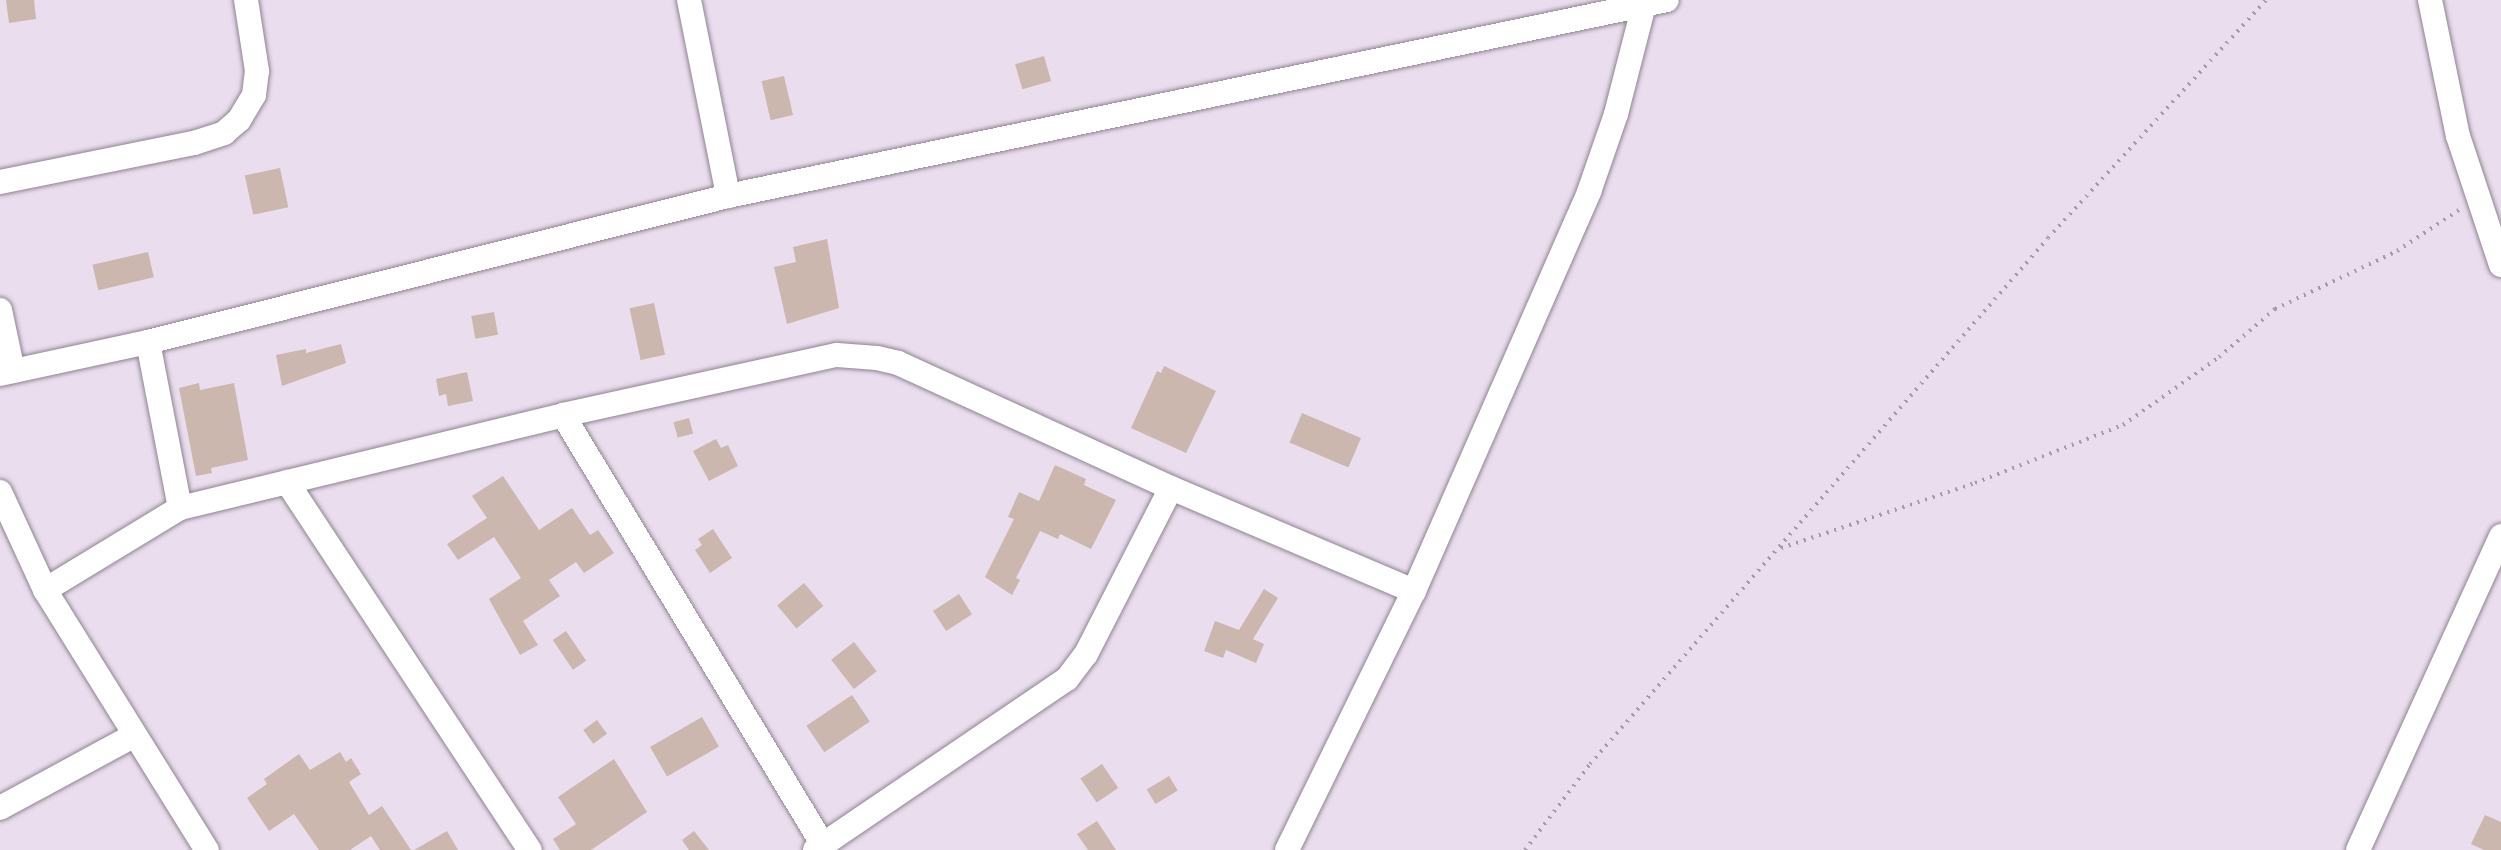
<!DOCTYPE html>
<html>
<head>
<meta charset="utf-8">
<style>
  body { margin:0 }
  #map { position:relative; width:2501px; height:850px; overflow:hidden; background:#eadded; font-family:Figtree,sans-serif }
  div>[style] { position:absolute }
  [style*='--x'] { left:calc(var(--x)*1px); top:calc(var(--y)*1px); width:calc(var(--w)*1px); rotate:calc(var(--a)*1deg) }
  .building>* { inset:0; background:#cbb7ae; transform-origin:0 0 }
  .path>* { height:4px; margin-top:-2px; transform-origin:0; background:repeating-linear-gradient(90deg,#a59aa7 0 2px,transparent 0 8px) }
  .roads { filter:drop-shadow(0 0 2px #8e8391) drop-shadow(0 0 2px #8e8391) }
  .street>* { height:24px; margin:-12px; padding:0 12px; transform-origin:12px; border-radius:12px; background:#fff }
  span { translate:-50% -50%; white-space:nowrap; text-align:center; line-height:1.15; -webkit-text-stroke:6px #eadded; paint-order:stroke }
</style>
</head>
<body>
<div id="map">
  <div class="building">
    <div style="clip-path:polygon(6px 0,34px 0,36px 19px,9px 23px)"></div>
    <div style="left:1044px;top:56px;width:26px;height:30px;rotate:74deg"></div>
    <div style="left:784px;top:76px;width:40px;height:23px;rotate:77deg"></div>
    <div style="left:280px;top:168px;width:40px;height:36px;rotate:78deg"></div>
    <div style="clip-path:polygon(827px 239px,839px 308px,787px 324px,774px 267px,796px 262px,793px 247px)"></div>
    <div style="left:148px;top:252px;width:26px;height:57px;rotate:77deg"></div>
    <div style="left:654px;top:303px;width:53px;height:25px;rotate:78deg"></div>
    <div style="left:494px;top:312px;width:23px;height:23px;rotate:80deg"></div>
    <div style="clip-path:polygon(341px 344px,346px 363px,282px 386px,276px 355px,306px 349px,306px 353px)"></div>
    <div style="clip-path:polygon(1164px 366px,1216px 391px,1186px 453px,1131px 428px,1157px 371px,1161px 373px)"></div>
    <div style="clip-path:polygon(467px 372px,473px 401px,448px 406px,446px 394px,439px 396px,436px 379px)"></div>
    <div style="clip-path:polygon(199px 383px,200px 390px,234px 383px,248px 460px,211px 468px,212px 473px,196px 476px,179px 388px)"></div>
    <div style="left:1302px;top:413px;width:64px;height:32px;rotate:23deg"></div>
    <div style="left:689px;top:418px;width:16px;height:16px;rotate:75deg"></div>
    <div style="clip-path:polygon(716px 439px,721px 448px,728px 445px,738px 466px,709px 481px,693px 451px)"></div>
    <div style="clip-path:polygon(1055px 465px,1086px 479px,1084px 485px,1116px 500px,1091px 549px,1060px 534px,1058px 539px,1040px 531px,1016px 578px,1020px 580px,1012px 595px,985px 577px,1014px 519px,1008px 517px,1019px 492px,1039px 501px)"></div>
    <div style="clip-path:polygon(503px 476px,539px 530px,572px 508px,590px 535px,598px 530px,614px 553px,584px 573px,576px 562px,549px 580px,560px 596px,523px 621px,538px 645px,520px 655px,489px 599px,521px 578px,494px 537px,458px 560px,447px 544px,487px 518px,472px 496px)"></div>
    <div style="clip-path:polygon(713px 529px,732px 558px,710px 573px,695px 550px,702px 545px,698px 539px)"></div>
    <div style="left:804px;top:583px;width:30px;height:35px;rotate:50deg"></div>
    <div style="clip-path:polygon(1264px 589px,1278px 598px,1253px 639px,1264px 644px,1256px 663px,1226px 650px,1223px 658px,1204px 651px,1215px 621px,1239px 630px)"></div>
    <div style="left:959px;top:594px;width:24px;height:31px;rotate:57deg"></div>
    <div style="left:566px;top:631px;width:36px;height:16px;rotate:56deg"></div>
    <div style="left:854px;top:642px;width:37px;height:29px;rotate:52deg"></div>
    <div style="left:852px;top:695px;width:32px;height:55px;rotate:56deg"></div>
    <div style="left:702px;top:717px;width:34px;height:60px;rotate:60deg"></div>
    <div style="left:597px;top:720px;width:17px;height:17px;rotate:54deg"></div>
    <div style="clip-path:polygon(340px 752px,346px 762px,351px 758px,361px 774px,349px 782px,369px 815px,382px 806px,411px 850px,380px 850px,371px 836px,350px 850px,319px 850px,294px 814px,269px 831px,247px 798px,267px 784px,264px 779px,299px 754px,310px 770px)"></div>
    <div style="clip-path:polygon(614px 759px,647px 812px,591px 850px,560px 850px,553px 839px,576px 824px,558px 797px)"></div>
    <div style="left:1102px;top:764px;width:29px;height:26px;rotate:56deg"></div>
    <div style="left:1169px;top:776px;width:17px;height:26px;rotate:59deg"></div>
    <div style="clip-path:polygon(2485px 815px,2501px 822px,2501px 850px,2484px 850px,2471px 844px)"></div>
    <div style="clip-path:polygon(1097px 821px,1116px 850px,1088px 850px,1077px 834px)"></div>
    <div style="clip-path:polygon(447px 831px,458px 850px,414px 850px)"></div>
    <div style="clip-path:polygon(694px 831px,709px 850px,689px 850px,682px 840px)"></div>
  </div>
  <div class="path">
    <div style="--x:1781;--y:548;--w:205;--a:-18.5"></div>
    <div style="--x:1975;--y:483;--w:159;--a:-21.4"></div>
    <div style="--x:2123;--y:425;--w:118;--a:-35.3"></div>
    <div style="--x:2219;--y:357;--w:74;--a:-40.6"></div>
    <div style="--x:2275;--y:309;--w:135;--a:-25.4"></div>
    <div style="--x:2397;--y:251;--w:78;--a:-33.5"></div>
    <div style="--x:1525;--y:850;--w:108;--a:-52.9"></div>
    <div style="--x:1590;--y:764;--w:697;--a:-48.95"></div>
    <div style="--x:2048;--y:238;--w:323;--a:-47.5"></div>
  </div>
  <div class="roads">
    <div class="street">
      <div style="--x:689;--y:0;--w:200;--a:78.7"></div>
      <div style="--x:2430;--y:0;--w:139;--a:78.4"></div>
      <div style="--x:2458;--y:136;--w:136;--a:71.6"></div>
      <div style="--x:0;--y:182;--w:198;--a:-11.4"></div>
      <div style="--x:194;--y:143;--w:32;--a:-18"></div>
      <div style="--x:224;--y:133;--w:20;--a:-41"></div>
      <div style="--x:239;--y:120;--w:29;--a:-59"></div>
      <div style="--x:254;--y:95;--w:24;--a:-83"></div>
      <div style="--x:257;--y:71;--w:72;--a:-98.8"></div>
      <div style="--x:0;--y:310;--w:62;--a:78"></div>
      <div style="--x:148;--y:342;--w:169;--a:79.1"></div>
      <div style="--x:0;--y:374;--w:151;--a:-12.2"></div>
      <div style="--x:148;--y:342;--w:598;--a:-14.13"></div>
      <div style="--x:728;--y:196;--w:959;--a:-11.79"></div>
      <div style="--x:563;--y:415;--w:502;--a:58.84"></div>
      <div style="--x:287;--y:482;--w:441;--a:56.6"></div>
      <div style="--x:0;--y:492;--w:108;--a:65.3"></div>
      <div style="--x:45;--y:590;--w:306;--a:58.1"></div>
      <div style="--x:45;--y:590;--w:158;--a:-31.3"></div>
      <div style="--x:180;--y:508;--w:394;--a:-13.6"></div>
      <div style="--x:563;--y:415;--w:280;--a:-12.4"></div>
      <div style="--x:837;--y:355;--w:40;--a:4.3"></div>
      <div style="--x:877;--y:358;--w:22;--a:13"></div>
      <div style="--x:898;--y:363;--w:300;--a:24.6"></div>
      <div style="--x:1171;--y:488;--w:264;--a:23"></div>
      <div style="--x:0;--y:808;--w:151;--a:-28.4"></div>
      <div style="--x:815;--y:850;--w:305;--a:-34.2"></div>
      <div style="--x:1067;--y:679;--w:31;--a:-53"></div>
      <div style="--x:1086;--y:654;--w:186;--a:-62.9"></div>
      <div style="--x:1287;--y:850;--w:288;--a:-63.9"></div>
      <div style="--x:1414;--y:591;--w:436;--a:-66.3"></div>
      <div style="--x:1589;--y:192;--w:83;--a:-70.9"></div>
      <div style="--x:1616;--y:114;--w:113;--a:-75.6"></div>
      <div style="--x:2358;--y:850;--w:345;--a:-65.5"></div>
    </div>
  </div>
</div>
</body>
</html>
